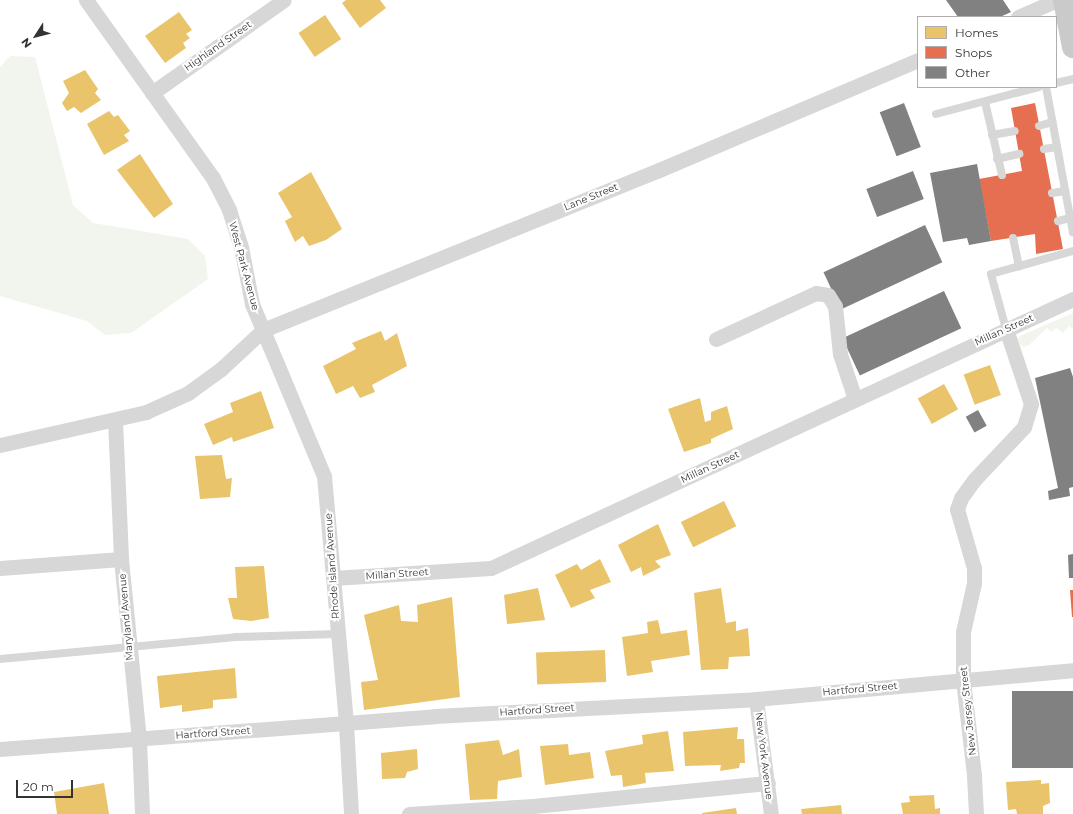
<!DOCTYPE html>
<html>
<head>
<meta charset="utf-8">
<style>
  body { margin:0 }
  #map { position:relative; width:1073px; height:814px; overflow:hidden; background:#fff; font-family:Montserrat,sans-serif }
  div>[style] { position:absolute }
  [style*='--x'] { left:calc(var(--x)*1px); top:calc(var(--y)*1px); width:calc(var(--w)*1px); rotate:calc(var(--a)*1deg) }
  .green>* { inset:0; background:#f1f5ed }
  .homes>* { inset:0; background:#e9c46a; transform-origin:0 0 }
  .shops>* { inset:0; background:#e76f51 }
  .building>* { inset:0; background:#818181; transform-origin:0 0 }
  .service>* { height:8px; margin:-4px; padding:0 4px; transform-origin:4px; border-radius:4px; background:#d7d7d7 }
  .minor>* { height:15px; margin:-7.5px; padding:0 7.5px; transform-origin:7.5px; border-radius:7.5px; background:#d7d7d7 }
  .primary>* { height:22px; margin:-11px; padding:0 11px; transform-origin:11px; border-radius:11px; background:#cacaca }
  span { translate:-50% -50%; white-space:nowrap; text-align:center; line-height:1.15; -webkit-text-stroke:4px #fff; paint-order:stroke }
  .street-label { font-size:10px; color:#333 }
  .legend { position:absolute; left:917px; top:16px; width:140px; height:72px; box-sizing:border-box; background:#fff; border:1px solid #adadad; margin:0; padding:5px 7px; list-style:none; font-size:12px; color:#333 }
  .legend li { display:flex; align-items:center; gap:8px; height:20px }
  .legend b { width:20px; border:1px solid #adadad }
  .north { position:absolute; left:16px; top:16px; width:40px; height:40px; -webkit-text-stroke:3px #fff; paint-order:stroke; rotate:234deg; font-size:11px; font-weight:700; line-height:16px; text-align:center; color:#333 }
  .north::after { content:''; display:block; margin:auto; width:14px; height:18px; background:#333; clip-path:polygon(50% 0,100% 100%,50% 72%,0 100%) }
  .scale { position:absolute; left:16px; top:780px; width:57px; height:18px; box-sizing:border-box; border:2px solid #333; border-top:0; padding-left:5px; font-size:12px; line-height:14px; white-space:nowrap; color:#333; -webkit-text-stroke:3px #fff; paint-order:stroke }
</style>
</head>
<body>
<div id="map">
  <div class="green">
    <div style="clip-path:polygon(10px 56px,35px 57px,73px 205px,93px 223px,188px 239px,205px 256px,208px 279px,131px 333px,105px 335px,87px 321px,0 296px,0 67px)"></div>
    <div style="clip-path:polygon(1073px 313px,1073px 329px,1069px 326px,1063px 333px,1056px 328px,1052px 332px,1047px 328px,1029px 345px,1024px 347px,1020px 345px,1018px 339px,1020px 336px)"></div>
  </div>
  <div class="homes">
    <div style="clip-path:polygon(346px 0,380px 0,386px 8px,360px 28px,342px 3px)"></div>
    <div style="clip-path:polygon(179px 12px,192px 30px,186px 34px,190px 38px,183px 43px,186px 48px,165px 63px,145px 36px)"></div>
    <div style="left:325px;top:15px;width:29px;height:32px;rotate:56deg"></div>
    <div style="clip-path:polygon(85px 70px,98px 89px,95px 93px,101px 100px,81px 113px,74px 107px,67px 111px,62px 103px,69px 93px,63px 81px)"></div>
    <div style="clip-path:polygon(109px 111px,114px 117px,118px 115px,130px 131px,124px 135px,129px 141px,104px 155px,87px 124px)"></div>
    <div style="clip-path:polygon(140px 154px,173px 204px,154px 218px,117px 170px)"></div>
    <div style="clip-path:polygon(311px 172px,342px 229px,326px 240px,309px 246px,303px 236px,295px 242px,285px 221px,292px 217px,278px 193px)"></div>
    <div style="clip-path:polygon(381px 331px,385px 341px,397px 333px,407px 366px,372px 385px,375px 392px,360px 398px,353px 386px,336px 394px,323px 366px,356px 349px,352px 343px)"></div>
    <div style="left:990px;top:365px;width:32px;height:28px;rotate:70deg"></div>
    <div style="left:944px;top:384px;width:29px;height:30px;rotate:61deg"></div>
    <div style="clip-path:polygon(261px 391px,274px 428px,233px 442px,232px 437px,213px 445px,204px 424px,233px 412px,230px 403px)"></div>
    <div style="clip-path:polygon(700px 398px,705px 422px,711px 420px,711px 412px,727px 406px,733px 429px,711px 439px,711px 443px,684px 452px,668px 409px)"></div>
    <div style="clip-path:polygon(222px 455px,226px 479px,232px 478px,230px 497px,200px 499px,195px 456px)"></div>
    <div style="left:724px;top:501px;width:28px;height:48px;rotate:64deg"></div>
    <div style="clip-path:polygon(658px 524px,671px 555px,655px 561px,661px 567px,643px 576px,641px 567px,631px 572px,618px 545px)"></div>
    <div style="clip-path:polygon(600px 559px,611px 582px,590px 590px,595px 598px,571px 608px,555px 575px,577px 564px,581px 570px)"></div>
    <div style="clip-path:polygon(264px 566px,269px 618px,251px 621px,233px 619px,228px 598px,237px 598px,235px 567px)"></div>
    <div style="clip-path:polygon(538px 588px,545px 620px,507px 624px,504px 595px)"></div>
    <div style="clip-path:polygon(721px 588px,726px 623px,736px 621px,736px 631px,748px 628px,750px 656px,729px 657px,728px 669px,701px 670px,694px 593px)"></div>
    <div style="clip-path:polygon(452px 597px,460px 697px,364px 710px,361px 682px,378px 680px,364px 615px,399px 605px,401px 621px,418px 622px,417px 605px)"></div>
    <div style="clip-path:polygon(658px 620px,661px 634px,687px 630px,690px 655px,651px 661px,653px 672px,627px 676px,622px 637px,648px 633px,647px 622px)"></div>
    <div style="left:605px;top:650px;width:32px;height:69px;rotate:88deg"></div>
    <div style="clip-path:polygon(235px 668px,237px 698px,213px 700px,213px 708px,182px 712px,182px 705px,160px 708px,157px 676px)"></div>
    <div style="clip-path:polygon(738px 727px,737px 739px,744px 739px,745px 763px,740px 763px,739px 768px,720px 771px,721px 765px,685px 766px,683px 732px)"></div>
    <div style="clip-path:polygon(668px 731px,674px 771px,645px 773px,646px 783px,623px 787px,622px 775px,611px 776px,605px 751px,643px 744px,642px 735px)"></div>
    <div style="clip-path:polygon(499px 740px,503px 755px,519px 749px,522px 777px,498px 781px,497px 799px,470px 800px,465px 744px)"></div>
    <div style="clip-path:polygon(568px 744px,569px 755px,590px 752px,594px 778px,545px 785px,540px 746px)"></div>
    <div style="clip-path:polygon(417px 749px,418px 769px,407px 772px,405px 778px,382px 779px,381px 753px)"></div>
    <div style="clip-path:polygon(1041px 780px,1041px 784px,1049px 783px,1050px 803px,1043px 806px,1043px 814px,1017px 814px,1016px 809px,1008px 810px,1006px 782px)"></div>
    <div style="clip-path:polygon(104px 783px,109px 814px,57px 814px,54px 792px)"></div>
    <div style="clip-path:polygon(934px 795px,935px 809px,940px 808px,940px 814px,903px 814px,901px 803px,910px 802px,909px 796px)"></div>
    <div style="clip-path:polygon(841px 805px,842px 814px,802px 814px,801px 809px)"></div>
    <div style="clip-path:polygon(736px 808px,737px 814px,702px 814px,702px 813px)"></div>
  </div>
  <div class="shops">
    <div style="clip-path:polygon(1035px 103px,1063px 249px,1036px 254px,1035px 234px,991px 241px,979px 179px,1022px 171px,1011px 108px)"></div>
    <div style="clip-path:polygon(1070px 590px,1073px 590px,1073px 617px,1072px 617px)"></div>
  </div>
  <div class="building">
    <div style="clip-path:polygon(946px 0,1003px 0,1011px 12px,1000px 17px,958px 17px)"></div>
    <div style="left:904px;top:103px;width:47px;height:26px;rotate:69deg"></div>
    <div style="clip-path:polygon(977px 164px,991px 241px,969px 245px,967px 238px,943px 242px,930px 173px)"></div>
    <div style="left:913px;top:171px;width:30px;height:50px;rotate:69deg"></div>
    <div style="left:925px;top:225px;width:41px;height:112px;rotate:65deg"></div>
    <div style="left:944px;top:291px;width:41px;height:112px;rotate:65deg"></div>
    <div style="clip-path:polygon(1070px 368px,1073px 377px,1073px 487px,1069px 488px,1070px 496px,1049px 500px,1048px 491px,1058px 488px,1035px 378px)"></div>
    <div style="left:978px;top:410px;width:18px;height:14px;rotate:61deg"></div>
    <div style="clip-path:polygon(1073px 554px,1073px 578px,1069px 578px,1068px 555px)"></div>
    <div style="left:1073px;top:691px;width:77px;height:61px;rotate:90deg"></div>
  </div>
  <div class="service">
    <div style="--x:1056;--y:83;--w:17;--a:-13"></div>
    <div style="--x:1046;--y:87;--w:148;--a:79.5"></div>
    <div style="--x:985;--y:102;--w:75;--a:76.9"></div>
    <div style="--x:936;--y:114;--w:106;--a:-14.7"></div>
    <div style="--x:1039;--y:126;--w:14;--a:-17"></div>
    <div style="--x:992;--y:135;--w:23;--a:-10"></div>
    <div style="--x:1044;--y:149;--w:13;--a:-9"></div>
    <div style="--x:997;--y:159;--w:23;--a:-13"></div>
    <div style="--x:1052;--y:193;--w:13;--a:-9"></div>
    <div style="--x:1058;--y:221;--w:12;--a:-14"></div>
    <div style="--x:1013;--y:238;--w:29;--a:78"></div>
    <div style="--x:1006;--y:329;--w:57;--a:-105.3"></div>
    <div style="--x:991;--y:274;--w:85;--a:-15.7"></div>
    <div style="--x:0;--y:659;--w:237;--a:-5.3"></div>
    <div style="--x:236;--y:637;--w:101;--a:-1.7"></div>
  </div>
  <div class="minor">
    <div style="--x:86;--y:0;--w:219;--a:54.5"></div>
    <div style="--x:213;--y:178;--w:36;--a:63"></div>
    <div style="--x:229;--y:210;--w:39;--a:72"></div>
    <div style="--x:241;--y:247;--w:58;--a:79.1"></div>
    <div style="--x:252;--y:304;--w:186;--a:67.3"></div>
    <div style="--x:324;--y:476;--w:249;--a:84.9"></div>
    <div style="--x:346;--y:724;--w:90;--a:86.8"></div>
    <div style="--x:1018;--y:17;--w:43;--a:-23.6"></div>
    <div style="--x:152;--y:93;--w:161;--a:-35.2"></div>
    <div style="--x:716;--y:339;--w:110;--a:-24.7"></div>
    <div style="--x:816;--y:293;--w:12;--a:9"></div>
    <div style="--x:828;--y:295;--w:13;--a:58"></div>
    <div style="--x:835;--y:306;--w:48;--a:84.1"></div>
    <div style="--x:840;--y:354;--w:47;--a:71.6"></div>
    <div style="--x:115;--y:420;--w:139;--a:87.5"></div>
    <div style="--x:121;--y:559;--w:181;--a:84.3"></div>
    <div style="--x:139;--y:739;--w:75;--a:87.7"></div>
    <div style="--x:0;--y:445;--w:150;--a:-12.7"></div>
    <div style="--x:146;--y:412;--w:46;--a:-24.3"></div>
    <div style="--x:188;--y:393;--w:41;--a:-36"></div>
    <div style="--x:221;--y:369;--w:57;--a:-42.9"></div>
    <div style="--x:263;--y:330;--w:427;--a:-22"></div>
    <div style="--x:659;--y:170;--w:281;--a:-23"></div>
    <div style="--x:0;--y:568;--w:121;--a:-4.3"></div>
    <div style="--x:333;--y:578;--w:158;--a:-3.6"></div>
    <div style="--x:491;--y:568;--w:641;--a:-24.81"></div>
    <div style="--x:756;--y:699;--w:116;--a:82.6"></div>
    <div style="--x:0;--y:749;--w:436;--a:-4.3"></div>
    <div style="--x:435;--y:716;--w:321;--a:-3"></div>
    <div style="--x:756;--y:699;--w:318;--a:-5.2"></div>
    <div style="--x:409;--y:814;--w:124;--a:-3.7"></div>
    <div style="--x:533;--y:806;--w:236;--a:-5.6"></div>
    <div style="--x:976;--y:814;--w:39;--a:-93"></div>
    <div style="--x:974;--y:775;--w:96;--a:-96.6"></div>
    <div style="--x:963;--y:680;--w:48;--a:-90"></div>
    <div style="--x:963;--y:632;--w:50;--a:-77.3"></div>
    <div style="--x:974;--y:583;--w:15;--a:-90"></div>
    <div style="--x:974;--y:568;--w:61;--a:-106.1"></div>
    <div style="--x:957;--y:509;--w:12;--a:-70"></div>
    <div style="--x:961;--y:498;--w:22;--a:-54"></div>
    <div style="--x:974;--y:480;--w:73;--a:-46.7"></div>
    <div style="--x:1024;--y:427;--w:24;--a:-73"></div>
    <div style="--x:1031;--y:404;--w:79;--a:-108.4"></div>
  </div>
  <div class="primary">
    <div style="--x:1064;--y:0;--w:48;--a:79.2"></div>
  </div>
  <div class="street-label">
    <span style="left:218px;top:46px;rotate:-35deg">Highland Street</span>
    <span style="left:591px;top:197px;rotate:-22deg">Lane Street</span>
    <span style="left:244px;top:266px;rotate:75deg">West Park Avenue</span>
    <span style="left:1004px;top:330px;rotate:-24deg">Millan Street</span>
    <span style="left:710px;top:467px;rotate:-25deg">Millan Street</span>
    <span style="left:332px;top:566px;rotate:-94deg">Rhode Island Avenue</span>
    <span style="left:397px;top:574px;rotate:-4deg">Millan Street</span>
    <span style="left:126px;top:617px;rotate:-95deg">Maryland Avenue</span>
    <span style="left:860px;top:689px;rotate:-5deg">Hartford Street</span>
    <span style="left:537px;top:710px;rotate:-4deg">Hartford Street</span>
    <span style="left:968px;top:711px;rotate:-96deg">New Jersey Street</span>
    <span style="left:213px;top:733px;rotate:-4deg">Hartford Street</span>
    <span style="left:764px;top:756px;rotate:83deg">New York Avenue</span>
  </div>
  <ul class="legend">
  <li><b style="height:11px;background:#e9c46a"></b>Homes</li>
  <li><b style="height:11px;background:#e76f51"></b>Shops</li>
  <li><b style="height:11px;background:#818181"></b>Other</li>
  </ul>
  <div class="north">N</div>
  <div class="scale">20 m</div>
</div>
</body>
</html>
